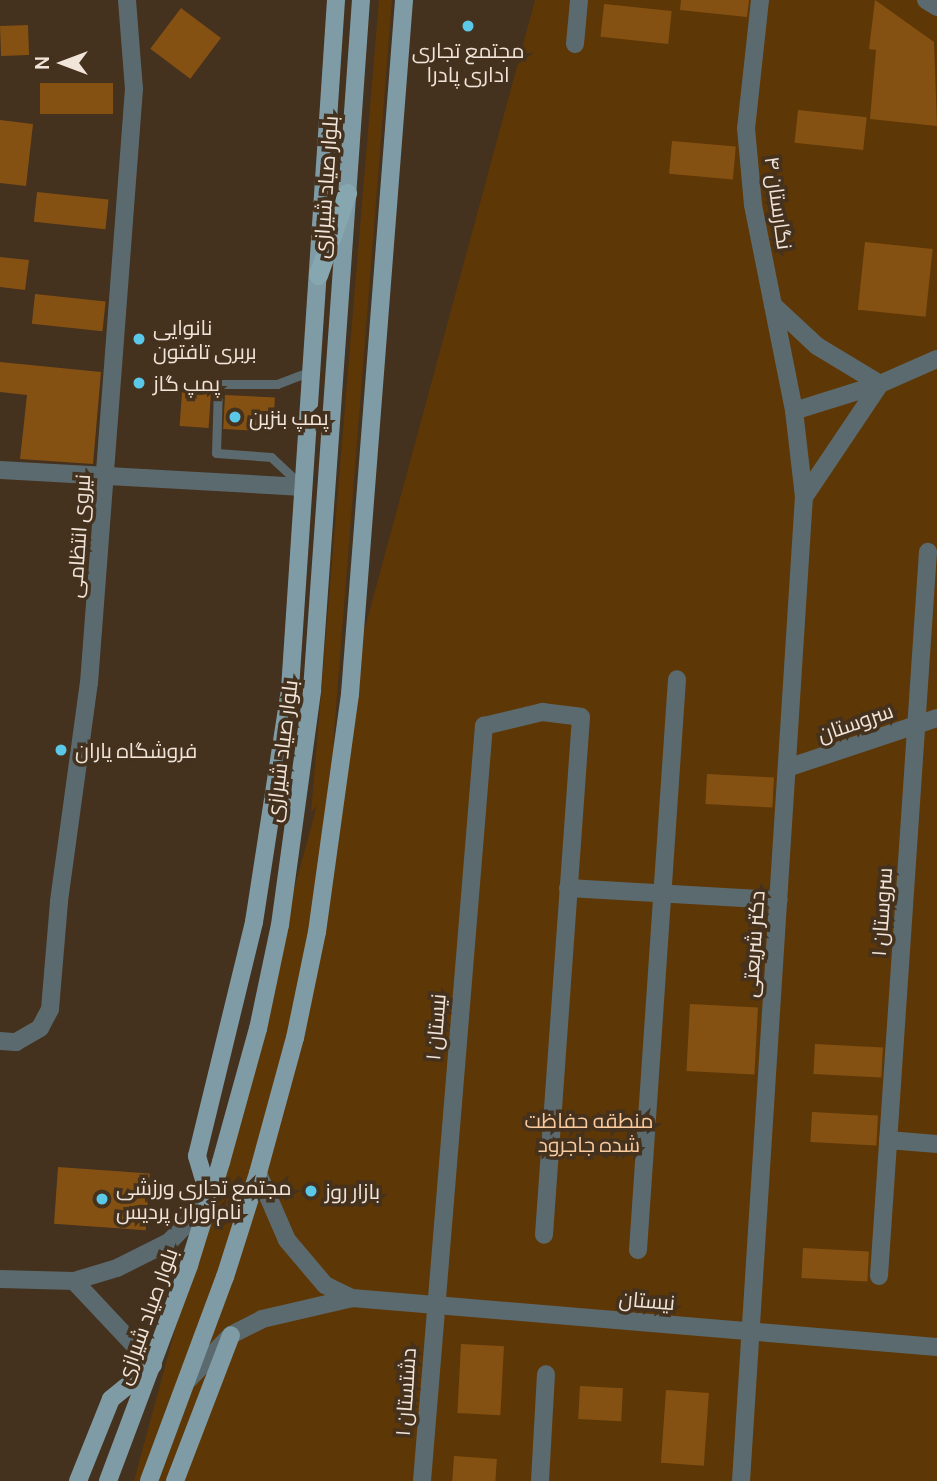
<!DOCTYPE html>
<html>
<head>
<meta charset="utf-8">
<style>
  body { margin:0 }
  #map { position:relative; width:937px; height:1481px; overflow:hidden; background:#44311e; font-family:Manrope,Cairo,sans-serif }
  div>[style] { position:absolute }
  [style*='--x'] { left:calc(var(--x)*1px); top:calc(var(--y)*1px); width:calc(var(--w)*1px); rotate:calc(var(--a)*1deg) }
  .green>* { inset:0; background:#5e3706 }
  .building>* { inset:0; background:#855113; transform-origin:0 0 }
  .service>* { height:9px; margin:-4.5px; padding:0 4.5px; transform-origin:4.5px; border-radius:4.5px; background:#5b6a6e }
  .minor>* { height:18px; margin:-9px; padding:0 9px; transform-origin:9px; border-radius:9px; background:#5b6a6e }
  .tertiary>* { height:18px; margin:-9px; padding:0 9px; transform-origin:9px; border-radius:9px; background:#5b6a6e }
  .primary>* { height:18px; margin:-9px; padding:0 9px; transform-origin:9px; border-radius:9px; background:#7f9ca6 }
  .trunk>* { height:19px; margin:-9.5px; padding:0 9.5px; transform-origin:9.5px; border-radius:9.5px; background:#86a6b0 }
  .dots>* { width:19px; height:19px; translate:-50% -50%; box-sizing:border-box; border:4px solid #44311e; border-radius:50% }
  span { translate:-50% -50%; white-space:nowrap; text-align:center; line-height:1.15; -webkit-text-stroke:7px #44311e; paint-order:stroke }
  .poi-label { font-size:21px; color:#f1e4d9 }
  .left { translate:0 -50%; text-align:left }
  .street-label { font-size:21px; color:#f1e4d9 }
  .park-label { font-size:21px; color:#f8ca9e }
  .north { position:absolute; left:28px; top:28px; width:70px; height:70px; -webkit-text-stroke:5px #44311e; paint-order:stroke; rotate:270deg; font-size:19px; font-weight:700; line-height:28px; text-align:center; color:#f1e4d9 }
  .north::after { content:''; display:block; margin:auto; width:24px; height:32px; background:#f1e4d9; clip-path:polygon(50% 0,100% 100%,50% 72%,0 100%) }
</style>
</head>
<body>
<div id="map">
  <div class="green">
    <div style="clip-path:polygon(379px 0,392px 0,333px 746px,535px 0,937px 0,937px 1481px,134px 1481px,317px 805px,311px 813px)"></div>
  </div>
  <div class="building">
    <div style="clip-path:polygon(681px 0,749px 0,747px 17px,680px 10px)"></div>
    <div style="clip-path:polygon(875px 0,934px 42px,937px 126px,870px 119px,876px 50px,869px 49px)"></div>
    <div style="left:604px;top:4px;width:68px;height:33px;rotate:6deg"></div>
    <div style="left:181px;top:8px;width:50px;height:51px;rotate:37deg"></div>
    <div style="left:28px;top:25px;width:30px;height:28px;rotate:88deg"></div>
    <div style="left:113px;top:83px;width:31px;height:73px;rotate:90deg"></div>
    <div style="left:798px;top:110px;width:69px;height:33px;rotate:6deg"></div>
    <div style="clip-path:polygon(0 120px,33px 124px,26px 186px,0 183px)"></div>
    <div style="left:672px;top:141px;width:64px;height:33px;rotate:5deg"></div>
    <div style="left:37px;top:192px;width:72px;height:30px;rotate:6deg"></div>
    <div style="left:865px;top:242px;width:68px;height:68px;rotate:6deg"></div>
    <div style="clip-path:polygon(0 257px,29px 260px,25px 290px,0 287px)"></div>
    <div style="left:35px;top:294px;width:71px;height:30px;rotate:6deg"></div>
    <div style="clip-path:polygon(0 362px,101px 372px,93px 464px,20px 459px,27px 395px,0 392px)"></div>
    <div style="left:182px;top:392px;width:29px;height:34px;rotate:4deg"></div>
    <div style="left:225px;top:395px;width:50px;height:34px;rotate:3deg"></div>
    <div style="left:707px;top:774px;width:67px;height:30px;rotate:3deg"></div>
    <div style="left:690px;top:1004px;width:68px;height:67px;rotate:3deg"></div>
    <div style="left:815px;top:1044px;width:68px;height:30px;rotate:3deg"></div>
    <div style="left:812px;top:1112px;width:66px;height:30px;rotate:3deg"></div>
    <div style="left:58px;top:1167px;width:92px;height:57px;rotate:4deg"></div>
    <div style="left:803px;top:1248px;width:66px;height:30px;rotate:3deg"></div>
    <div style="left:461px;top:1344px;width:43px;height:69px;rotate:3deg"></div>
    <div style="left:580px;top:1386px;width:43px;height:33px;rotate:3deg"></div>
    <div style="left:666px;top:1390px;width:43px;height:73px;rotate:4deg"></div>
    <div style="left:454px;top:1456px;width:43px;height:25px;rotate:4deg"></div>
  </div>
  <div class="service">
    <div style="--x:301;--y:485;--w:41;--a:-137"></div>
    <div style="--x:271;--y:457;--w:55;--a:-175.8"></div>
    <div style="--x:216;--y:453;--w:69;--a:-88.3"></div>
    <div style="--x:218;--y:384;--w:59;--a:0"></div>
    <div style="--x:277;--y:384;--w:36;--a:-21"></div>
  </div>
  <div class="minor">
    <div style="--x:760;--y:0;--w:129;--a:96.2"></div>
    <div style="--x:746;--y:128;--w:77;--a:84.8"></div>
    <div style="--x:753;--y:205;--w:210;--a:78.7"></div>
    <div style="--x:926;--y:0;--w:13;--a:32"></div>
    <div style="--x:575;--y:44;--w:44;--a:-84.8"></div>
    <div style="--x:568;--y:888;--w:211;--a:3.3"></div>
    <div style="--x:0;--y:1041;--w:16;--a:4"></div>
    <div style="--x:16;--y:1042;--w:28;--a:-30"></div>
    <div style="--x:40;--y:1028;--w:21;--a:-62"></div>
    <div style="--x:50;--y:1009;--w:108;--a:-85.2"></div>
    <div style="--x:59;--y:901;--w:220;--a:-82.2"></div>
    <div style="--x:89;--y:683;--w:596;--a:-85.67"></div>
    <div style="--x:134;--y:89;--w:89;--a:-94.5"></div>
    <div style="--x:888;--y:1140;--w:49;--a:4.7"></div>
    <div style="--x:638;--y:1250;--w:572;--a:-86.09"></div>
    <div style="--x:879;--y:1276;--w:726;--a:-86.13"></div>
    <div style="--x:422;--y:1481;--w:758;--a:-85.31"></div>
    <div style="--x:484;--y:726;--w:60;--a:-13.6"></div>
    <div style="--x:542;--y:712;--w:39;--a:7"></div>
    <div style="--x:581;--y:717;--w:519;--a:94.09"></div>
    <div style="--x:540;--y:1481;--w:107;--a:-86.8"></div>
  </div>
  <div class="tertiary">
    <div style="--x:773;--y:305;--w:60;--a:43"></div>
    <div style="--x:817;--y:346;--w:74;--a:31.1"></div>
    <div style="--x:880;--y:384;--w:136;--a:123.9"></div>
    <div style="--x:0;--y:470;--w:303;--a:3.2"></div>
    <div style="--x:787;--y:768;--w:158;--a:-18.4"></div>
    <div style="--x:258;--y:1173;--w:73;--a:66.6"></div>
    <div style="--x:287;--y:1240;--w:59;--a:49.8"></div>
    <div style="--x:325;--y:1285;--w:30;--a:26"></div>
    <div style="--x:0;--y:1279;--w:74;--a:1.5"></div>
    <div style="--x:74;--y:1281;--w:45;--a:-16.8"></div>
    <div style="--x:117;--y:1268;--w:58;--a:-26.6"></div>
    <div style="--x:169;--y:1242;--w:59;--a:-45.7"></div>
    <div style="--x:74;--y:1281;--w:115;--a:46.8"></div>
    <div style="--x:189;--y:1379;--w:61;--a:-46.3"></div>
    <div style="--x:231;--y:1335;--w:35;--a:-27"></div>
    <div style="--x:262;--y:1319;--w:92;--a:-13.1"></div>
    <div style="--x:352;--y:1298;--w:587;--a:4.79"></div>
    <div style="--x:741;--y:1481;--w:986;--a:-86.34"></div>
    <div style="--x:804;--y:497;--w:87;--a:-96.6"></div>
    <div style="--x:794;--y:411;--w:90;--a:-17.4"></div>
    <div style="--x:880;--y:384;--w:62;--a:-23.7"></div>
  </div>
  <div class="primary">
    <div style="--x:210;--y:1200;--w:46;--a:-106.5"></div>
    <div style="--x:197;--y:1156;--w:241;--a:-76.3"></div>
    <div style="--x:254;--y:922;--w:236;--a:-81.2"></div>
    <div style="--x:290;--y:689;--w:691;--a:-86.18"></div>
    <div style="--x:78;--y:1481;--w:88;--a:-68.1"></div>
    <div style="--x:111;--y:1399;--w:54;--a:-39"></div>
    <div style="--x:108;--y:1481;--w:231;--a:-69.4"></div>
    <div style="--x:189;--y:1265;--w:108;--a:-72.7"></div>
    <div style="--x:221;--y:1162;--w:138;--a:-74.5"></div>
    <div style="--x:258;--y:1029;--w:106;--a:-78.1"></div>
    <div style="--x:280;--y:925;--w:237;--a:-82.2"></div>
    <div style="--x:312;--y:690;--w:692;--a:-85.94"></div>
    <div style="--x:149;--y:1481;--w:218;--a:-69.6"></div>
    <div style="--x:225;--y:1277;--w:109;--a:-72.4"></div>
    <div style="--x:258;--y:1173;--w:140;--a:-74.7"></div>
    <div style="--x:295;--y:1038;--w:108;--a:-78.3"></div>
    <div style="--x:317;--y:932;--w:240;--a:-82.1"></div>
    <div style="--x:350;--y:694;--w:696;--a:-85.55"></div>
    <div style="--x:175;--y:1481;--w:156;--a:-69"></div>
  </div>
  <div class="trunk">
    <div style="--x:318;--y:275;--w:87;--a:-70.5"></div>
  </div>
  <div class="dots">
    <div style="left:468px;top:26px;background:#5ac8e6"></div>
    <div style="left:139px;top:339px;background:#5ac8e6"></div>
    <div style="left:139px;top:383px;background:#5ac8e6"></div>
    <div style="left:235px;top:417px;background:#5ac8e6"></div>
    <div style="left:61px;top:750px;background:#5ac8e6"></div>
    <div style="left:311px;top:1191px;background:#5ac8e6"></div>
    <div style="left:102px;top:1199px;background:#5ac8e6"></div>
  </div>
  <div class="poi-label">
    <span style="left:468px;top:62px">مجتمع تجاری<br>اداری پادرا</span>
    <span class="left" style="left:153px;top:339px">نانوایی<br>بربری تافتون</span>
    <span class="left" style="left:153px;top:383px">پمپ گاز</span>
    <span class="left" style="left:249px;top:417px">پمپ بنزین</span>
    <span class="left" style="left:75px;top:750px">فروشگاه یاران</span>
    <span class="left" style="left:116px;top:1199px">مجتمع تجاری ورزشی<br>نام‌آوران پردیس</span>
    <span class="left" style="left:325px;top:1191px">بازار روز</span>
  </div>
  <div class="street-label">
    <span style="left:325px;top:187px;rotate:-86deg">بلوار صیاد شیرازی</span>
    <span style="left:779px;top:203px;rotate:82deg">نگارستان ۴</span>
    <span style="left:78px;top:536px;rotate:-86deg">نیروی انتظامی</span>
    <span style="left:855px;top:722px;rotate:-19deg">سروستان</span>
    <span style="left:281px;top:751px;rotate:-83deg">بلوار صیاد شیرازی</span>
    <span style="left:881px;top:912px;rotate:-86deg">سروستان ۱</span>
    <span style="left:753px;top:944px;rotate:-86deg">دکتر شریعتی</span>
    <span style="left:435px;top:1027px;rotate:-85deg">نیستان ۱</span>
    <span style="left:647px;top:1300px;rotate:5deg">نیستان</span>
    <span style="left:146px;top:1316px;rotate:-70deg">بلوار صیاد شیرازی</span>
    <span style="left:405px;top:1392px;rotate:-86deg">دشتستان ۱</span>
  </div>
  <div class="park-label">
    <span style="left:589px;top:1132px">منطقه حفاظت<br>شده جاجرود</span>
  </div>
  <div class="north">N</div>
</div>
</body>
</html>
